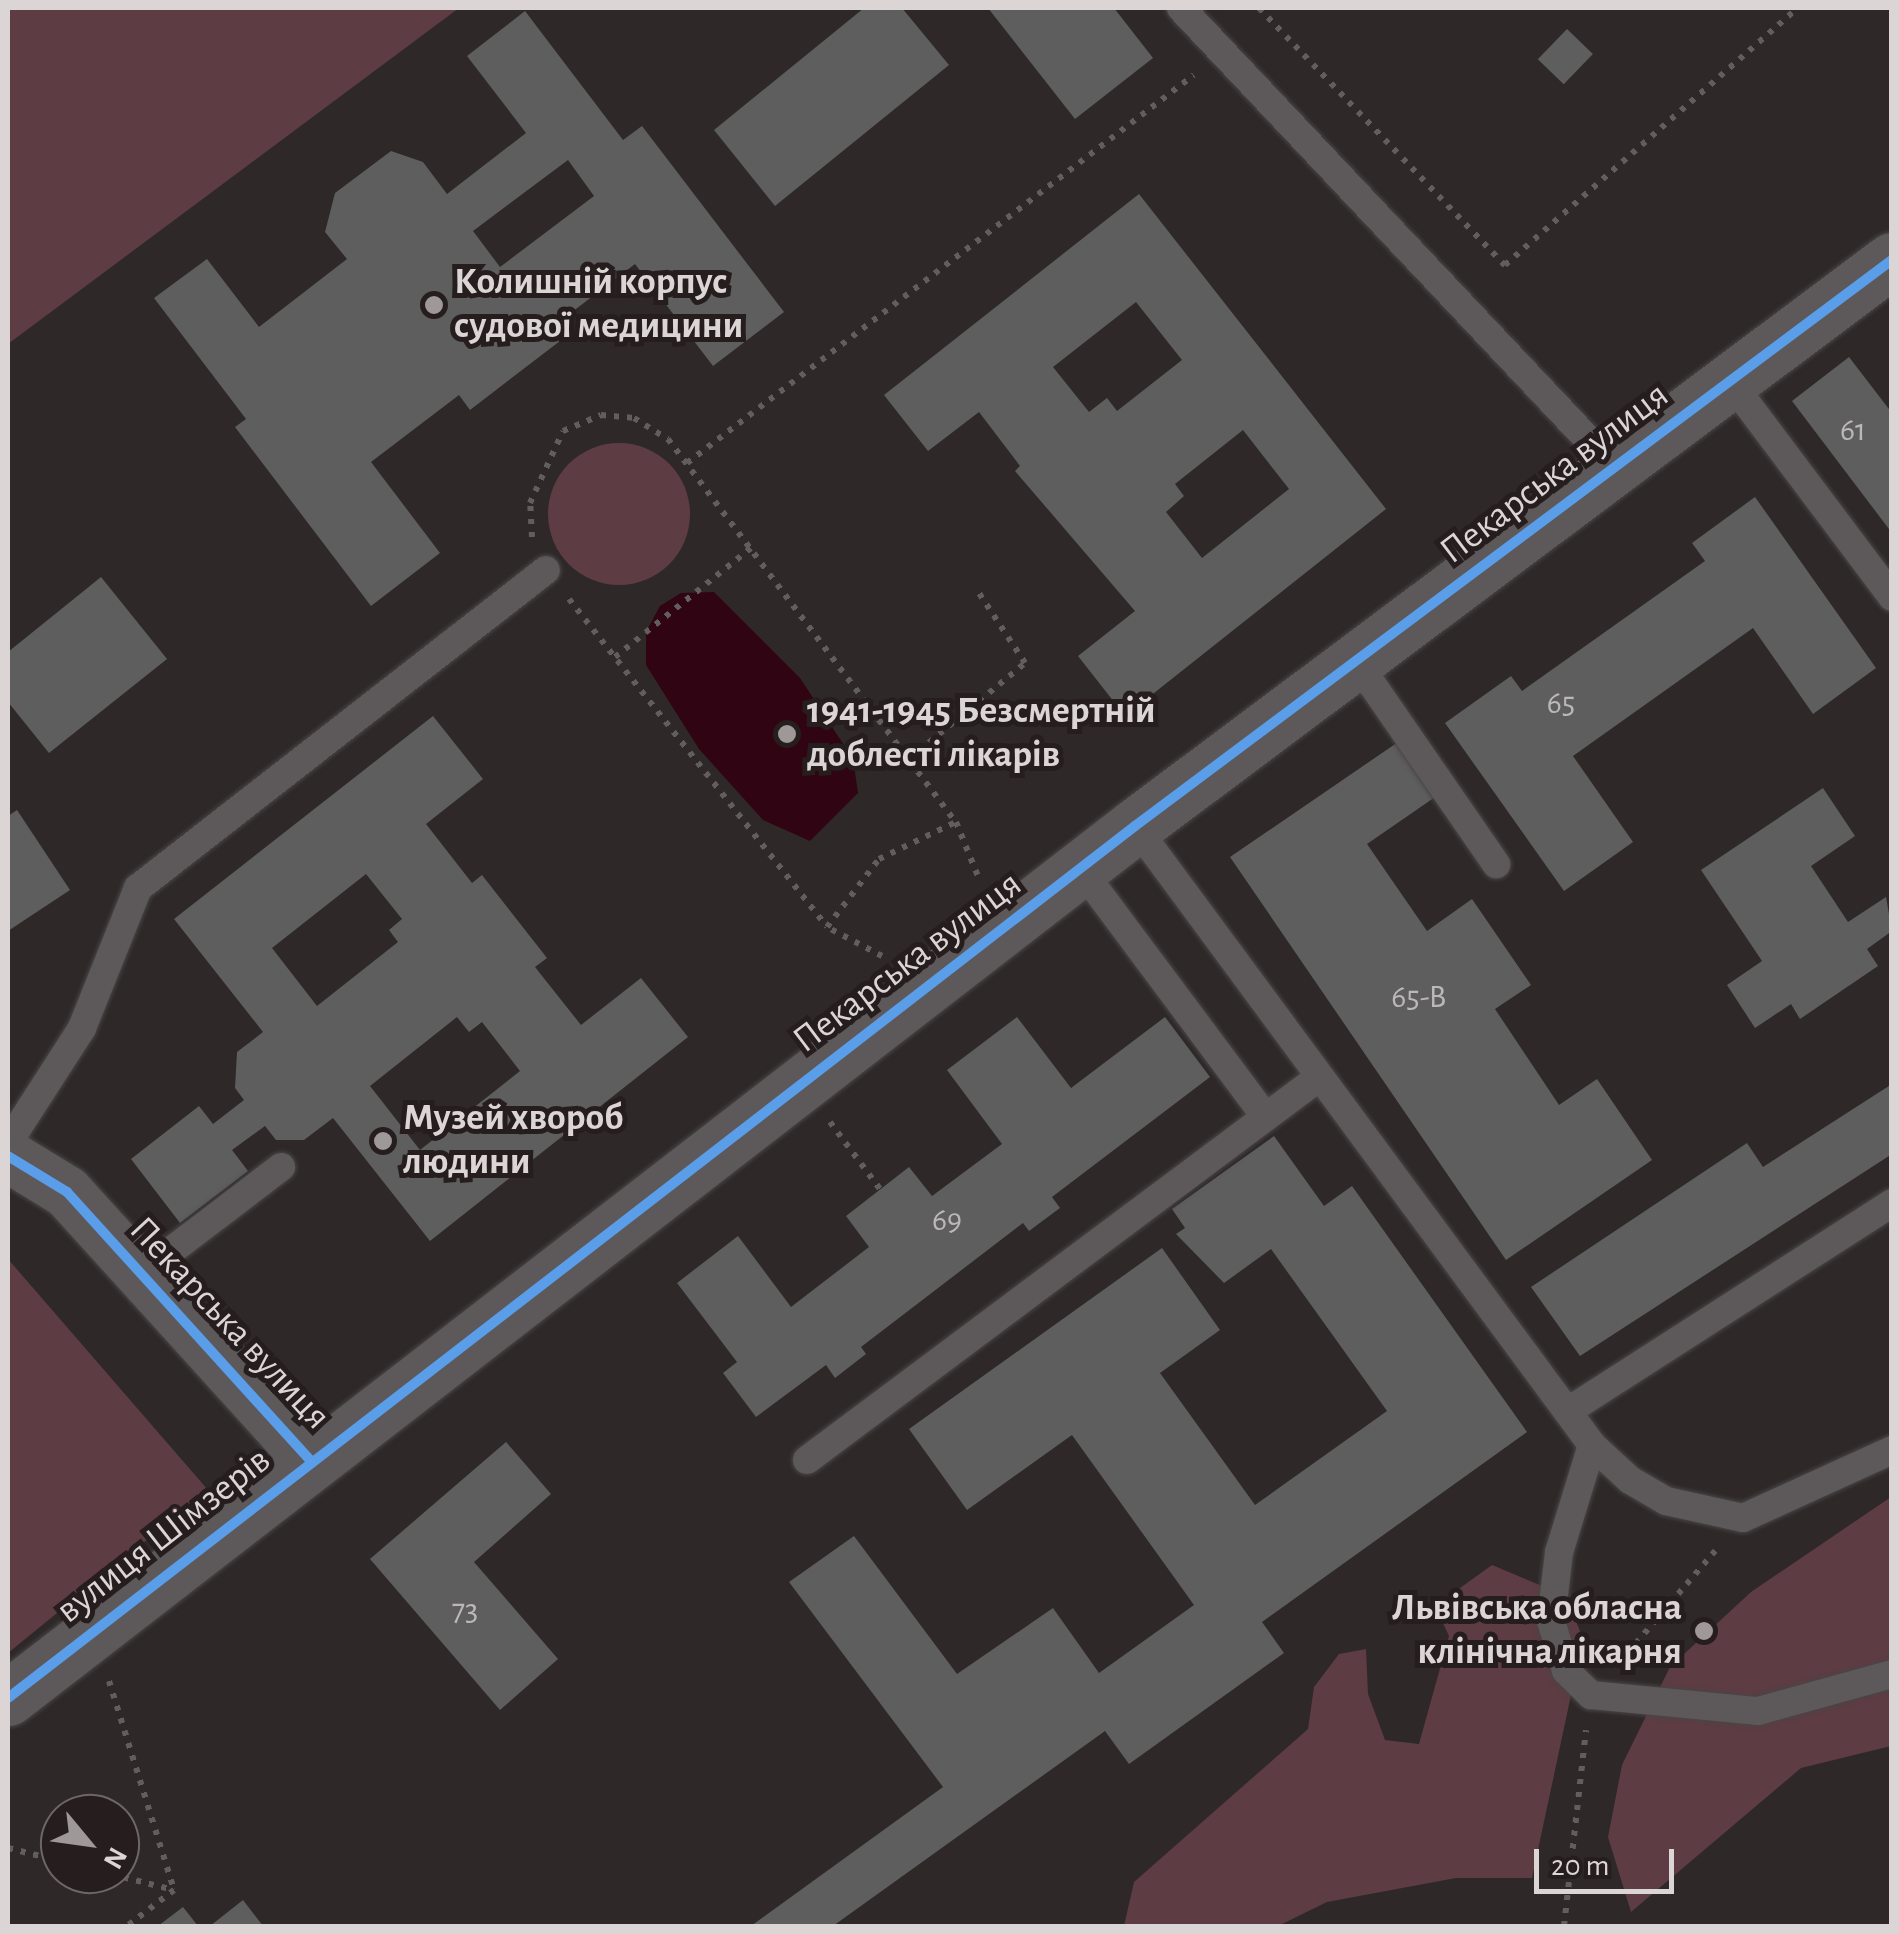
<!DOCTYPE html>
<html>
<head>
<meta charset="utf-8">
<style>
  body { margin:0 }
  #map { position:relative; width:1899px; height:1934px; overflow:hidden; background:#2e2829; font-family:"Alegreya Sans",sans-serif }
  div>[style] { position:absolute }
  [style*='--x'] { left:calc(var(--x)*1px); top:calc(var(--y)*1px); width:calc(var(--w)*1px); rotate:calc(var(--a)*1deg) }
  .green>* { inset:0; background:#5e3c43 }
  .round { border-radius:50% }
  .water>* { inset:0; background:#300412 }
  .building>* { inset:0; background:#5e5e5e; transform-origin:0 0 }
  .path>* { height:6px; margin-top:-3px; transform-origin:0; background:repeating-linear-gradient(90deg,#625e5f 0 5px,transparent 0 13px) }
  .roads { filter:drop-shadow(0 0 2px #494546) drop-shadow(0 0 2px #494546) }
  .service>* { height:28px; margin:-14px; padding:0 14px; transform-origin:14px; border-radius:14px; background:#5d595a }
  .minor>* { height:52px; margin:-26px; padding:0 26px; transform-origin:26px; border-radius:26px; background:#5d595a }
  .tertiary>* { height:55px; margin:-27.5px; padding:0 27.5px; transform-origin:27.5px; border-radius:27.5px; background:#5d595a }
  .cycleway>* { height:10px; margin:-5px; padding:0 5px; transform-origin:5px; border-radius:5px; background:#5a9eea }
  .dots>* { width:28px; height:28px; translate:-50% -50%; box-sizing:border-box; border:5px solid #261d1e; border-radius:50% }
  span { translate:-50% -50%; white-space:nowrap; text-align:center; line-height:1.15; -webkit-text-stroke:10px #261d1e; paint-order:stroke }
  .number-label { font-size:32px; color:#bcb7b8 }
  .number-label span { -webkit-text-stroke-width:0 }
  .poi-label { font-size:38px; color:#dbd5d6; font-weight:700 }
  .left { translate:0 -50%; text-align:left }
  .right { translate:-100% -50%; text-align:right }
  .street-label { font-size:38px; color:#dbd5d6 }
  .frame { position:absolute; inset:0; border:10px solid #dbd5d6; pointer-events:none }
  .north { position:absolute; left:40px; top:1794px; width:100px; height:100px; box-sizing:border-box; background:#261d1e; border:2px solid #6e6768; border-radius:50%; rotate:119deg; font-size:28px; font-weight:700; line-height:40px; text-align:center; color:#dbd5d6 }
  .north::after { content:''; display:block; margin:auto; width:35px; height:45px; background:#9e9899; clip-path:polygon(50% 0,100% 100%,50% 72%,0 100%) }
  .scale { position:absolute; left:1534px; top:1849px; width:140px; height:45px; box-sizing:border-box; border:5px solid #dbd5d6; border-top:0; padding-left:12px; font-size:30px; line-height:35px; white-space:nowrap; color:#dbd5d6; -webkit-text-stroke:8px #261d1e; paint-order:stroke }
</style>
</head>
<body>
<div id="map">
  <div class="green">
    <div style="clip-path:polygon(8px 8px,459px 8px,8px 344px)"></div>
    <div class="round" style="left:548px;top:443px;width:142px;height:142px"></div>
    <div style="clip-path:polygon(8px 1259px,208px 1490px,8px 1653px)"></div>
    <div style="clip-path:polygon(1891px 1497px,1891px 1746px,1801px 1768px,1631px 1912px,1608px 1837px,1622px 1765px,1670px 1667px,1751px 1592px)"></div>
    <div style="clip-path:polygon(1492px 1565px,1566px 1596px,1583px 1639px,1532px 1878px,1456px 1878px,1327px 1902px,1278px 1926px,1124px 1926px,1134px 1882px,1308px 1729px,1314px 1687px,1339px 1654px,1366px 1649px,1368px 1694px,1385px 1740px,1419px 1744px,1449px 1636px,1435px 1606px)"></div>
  </div>
  <div class="water">
    <div style="clip-path:polygon(714px 592px,800px 678px,853px 759px,858px 793px,810px 841px,763px 820px,699px 749px,646px 665px,646px 632px,660px 606px,681px 593px)"></div>
  </div>
  <div class="building">
    <div style="clip-path:polygon(864px 8px,902px 8px,949px 65px,775px 206px,714px 130px)"></div>
    <div style="clip-path:polygon(988px 8px,1114px 8px,1153px 58px,1075px 119px)"></div>
    <div style="clip-path:polygon(evenodd,525px 11px,623px 140px,642px 126px,784px 312px,713px 366px,635px 264px,551px 328px,560px 341px,470px 410px,459px 395px,371px 462px,440px 553px,371px 606px,235px 427px,246px 419px,154px 298px,207px 259px,259px 327px,347px 259px,325px 232px,335px 193px,391px 151px,423px 162px,447px 194px,526px 133px,467px 56px,525px 11px,568px 160px,594px 196px,500px 267px,473px 231px,568px 160px)"></div>
    <div style="left:1567px;top:29px;width:36px;height:42px;rotate:44deg"></div>
    <div style="clip-path:polygon(evenodd,1139px 194px,1386px 509px,1125px 716px,1078px 656px,1135px 611px,1015px 471px,1020px 466px,979px 412px,928px 451px,884px 395px,1139px 194px,1136px 302px,1182px 360px,1117px 411px,1107px 398px,1089px 412px,1053px 367px,1136px 302px,1139px 194px,1243px 430px,1289px 489px,1202px 558px,1166px 512px,1184px 496px,1175px 484px,1243px 430px)"></div>
    <div style="clip-path:polygon(1849px 357px,1892px 413px,1892px 533px,1792px 401px)"></div>
    <div style="clip-path:polygon(1755px 497px,1876px 668px,1813px 714px,1753px 628px,1573px 756px,1633px 842px,1564px 891px,1445px 723px,1511px 676px,1522px 691px,1705px 561px,1692px 543px)"></div>
    <div style="clip-path:polygon(101px 577px,167px 659px,49px 753px,8px 702px,8px 652px)"></div>
    <div style="clip-path:polygon(evenodd,433px 716px,483px 779px,426px 824px,472px 883px,482px 875px,547px 958px,535px 967px,581px 1025px,641px 978px,688px 1037px,430px 1241px,333px 1118px,304px 1140px,276px 1140px,265px 1126px,232px 1150px,248px 1171px,180px 1223px,131px 1159px,199px 1106px,213px 1124px,244px 1100px,235px 1088px,237px 1052px,263px 1032px,174px 919px,433px 716px,366px 874px,402px 919px,389px 930px,398px 942px,317px 1006px,272px 948px,366px 874px,433px 716px,457px 1017px,469px 1032px,482px 1022px,520px 1071px,420px 1150px,370px 1086px,457px 1017px)"></div>
    <div style="clip-path:polygon(1404px 738px,1441px 793px,1367px 844px,1427px 931px,1472px 899px,1531px 985px,1495px 1009px,1559px 1105px,1597px 1079px,1652px 1160px,1506px 1260px,1230px 857px)"></div>
    <div style="clip-path:polygon(1823px 788px,1855px 836px,1811px 866px,1848px 922px,1886px 897px,1892px 931px,1867px 949px,1878px 966px,1800px 1019px,1791px 1004px,1755px 1028px,1727px 985px,1762px 961px,1701px 870px)"></div>
    <div style="clip-path:polygon(17px 810px,70px 890px,8px 931px,8px 816px)"></div>
    <div style="clip-path:polygon(1017px 1017px,1071px 1088px,1165px 1017px,1210px 1077px,1052px 1197px,1060px 1208px,1029px 1231px,1023px 1223px,861px 1347px,866px 1354px,835px 1378px,826px 1365px,756px 1417px,723px 1373px,737px 1362px,677px 1283px,738px 1236px,791px 1307px,869px 1247px,846px 1216px,909px 1167px,932px 1196px,1002px 1144px,947px 1070px)"></div>
    <div style="clip-path:polygon(1892px 1084px,1892px 1154px,1580px 1356px,1531px 1287px,1747px 1143px,1763px 1167px)"></div>
    <div style="clip-path:polygon(1274px 1136px,1324px 1206px,1352px 1186px,1527px 1432px,1262px 1622px,1284px 1653px,1129px 1764px,1105px 1731px,833px 1926px,751px 1926px,943px 1787px,789px 1582px,854px 1536px,957px 1674px,1053px 1608px,1099px 1673px,1194px 1605px,1072px 1435px,967px 1510px,909px 1429px,1162px 1248px,1220px 1330px,1160px 1373px,1255px 1505px,1387px 1411px,1271px 1249px,1224px 1283px,1176px 1234px,1185px 1228px,1172px 1209px)"></div>
    <div style="clip-path:polygon(506px 1442px,551px 1494px,474px 1562px,558px 1659px,500px 1710px,370px 1559px)"></div>
    <div style="clip-path:polygon(243px 1900px,263px 1926px,210px 1926px)"></div>
    <div style="clip-path:polygon(183px 1907px,198px 1926px,158px 1926px)"></div>
  </div>
  <div class="path">
    <div style="--x:1259;--y:8;--w:356;--a:46.3"></div>
    <div style="--x:1505;--y:265;--w:390;--a:-41.3"></div>
    <div style="--x:687;--y:463;--w:638;--a:-37.43"></div>
    <div style="--x:532;--y:537;--w:34;--a:-93"></div>
    <div style="--x:530;--y:503;--w:79;--a:-65.4"></div>
    <div style="--x:563;--y:431;--w:41;--a:-22.8"></div>
    <div style="--x:601;--y:415;--w:33;--a:5"></div>
    <div style="--x:634;--y:418;--w:40;--a:32"></div>
    <div style="--x:668;--y:439;--w:479;--a:53.1"></div>
    <div style="--x:569;--y:599;--w:417;--a:51.8"></div>
    <div style="--x:615;--y:657;--w:174;--a:-38.7"></div>
    <div style="--x:909;--y:759;--w:151;--a:-39.6"></div>
    <div style="--x:1025;--y:663;--w:87;--a:-123.3"></div>
    <div style="--x:882;--y:956;--w:62;--a:-152.2"></div>
    <div style="--x:827;--y:927;--w:86;--a:-52.6"></div>
    <div style="--x:879;--y:859;--w:85;--a:-25.7"></div>
    <div style="--x:956;--y:822;--w:64;--a:67.9"></div>
    <div style="--x:830;--y:1122;--w:84;--a:53.3"></div>
    <div style="--x:1619;--y:1663;--w:148;--a:-49.4"></div>
    <div style="--x:109;--y:1681;--w:219;--a:72.7"></div>
    <div style="--x:8;--y:1848;--w:54;--a:14"></div>
    <div style="--x:111;--y:1874;--w:65;--a:14.3"></div>
    <div style="--x:174;--y:1890;--w:59;--a:142.5"></div>
    <div style="--x:1564;--y:1926;--w:197;--a:-83.6"></div>
  </div>
  <div class="roads">
    <div class="service">
      <div style="--x:1181;--y:8;--w:631;--a:46.67"></div>
      <div style="--x:1730;--y:381;--w:270;--a:53.1"></div>
      <div style="--x:1356;--y:661;--w:247;--a:55.4"></div>
      <div style="--x:1135;--y:826;--w:769;--a:53.56"></div>
      <div style="--x:1592;--y:1445;--w:52;--a:42.6"></div>
      <div style="--x:1630;--y:1480;--w:42;--a:30.3"></div>
      <div style="--x:1666;--y:1501;--w:79;--a:12.4"></div>
      <div style="--x:1743;--y:1518;--w:164;--a:-24.5"></div>
      <div style="--x:1080;--y:868;--w:309;--a:53.3"></div>
      <div style="--x:8;--y:1143;--w:137;--a:-57.2"></div>
      <div style="--x:82;--y:1028;--w:151;--a:-68.2"></div>
      <div style="--x:138;--y:888;--w:517;--a:-37.93"></div>
      <div style="--x:142;--y:1273;--w:175;--a:-37.3"></div>
      <div style="--x:1568;--y:1411;--w:385;--a:-32.7"></div>
      <div style="--x:1592;--y:1445;--w:112;--a:107.1"></div>
      <div style="--x:1559;--y:1552;--w:69;--a:96.6"></div>
      <div style="--x:1551;--y:1621;--w:52;--a:73.3"></div>
      <div style="--x:1566;--y:1671;--w:35;--a:44"></div>
      <div style="--x:1591;--y:1695;--w:168;--a:5.5"></div>
      <div style="--x:1758;--y:1711;--w:139;--a:-15.4"></div>
      <div style="--x:807;--y:1460;--w:638;--a:-36.78"></div>
    </div>
    <div class="minor">
      <div style="--x:8;--y:1156;--w:69;--a:31.4"></div>
      <div style="--x:67;--y:1192;--w:362;--a:47.8"></div>
    </div>
    <div class="tertiary">
      <div style="--x:8;--y:1698;--w:1425;--a:-37.73"></div>
      <div style="--x:1135;--y:826;--w:945;--a:-36.79"></div>
    </div>
  </div>
  <div class="cycleway">
    <div style="--x:8;--y:1156;--w:69;--a:31.4"></div>
    <div style="--x:67;--y:1192;--w:362;--a:47.8"></div>
    <div style="--x:8;--y:1698;--w:1425;--a:-37.73"></div>
    <div style="--x:1135;--y:826;--w:945;--a:-36.79"></div>
  </div>
  <div class="dots">
    <div style="left:434px;top:305px;background:#9e9899"></div>
    <div style="left:787px;top:734px;background:#9e9899"></div>
    <div style="left:383px;top:1141px;background:#9e9899"></div>
    <div style="left:1704px;top:1631px;background:#9e9899"></div>
  </div>
  <div class="number-label">
    <span style="left:1853px;top:430px">61</span>
    <span style="left:1561px;top:703px">65</span>
    <span style="left:1419px;top:997px">65-В</span>
    <span style="left:947px;top:1220px">69</span>
    <span style="left:465px;top:1610px">73</span>
  </div>
  <div class="poi-label">
    <span class="left" style="left:454px;top:305px">Колишній корпус<br>судової медицини</span>
    <span class="left" style="left:807px;top:734px">1941-1945 Безсмертній<br>доблесті лікарів</span>
    <span class="left" style="left:403px;top:1141px">Музей хвороб<br>людини</span>
    <span class="right" style="left:1682px;top:1631px">Львівська обласна<br>клінічна лікарня</span>
  </div>
  <div class="street-label">
    <span style="left:1555px;top:474px;rotate:-37deg">Пекарська вулиця</span>
    <span style="left:908px;top:963px;rotate:-37deg">Пекарська вулиця</span>
    <span style="left:229px;top:1324px;rotate:47deg">Пекарська вулиця</span>
    <span style="left:164px;top:1536px;rotate:-38deg">вулиця Шімзерів</span>
  </div>
  <div class="frame"></div>
  <div class="north">N</div>
  <div class="scale">20 m</div>
</div>
</body>
</html>
